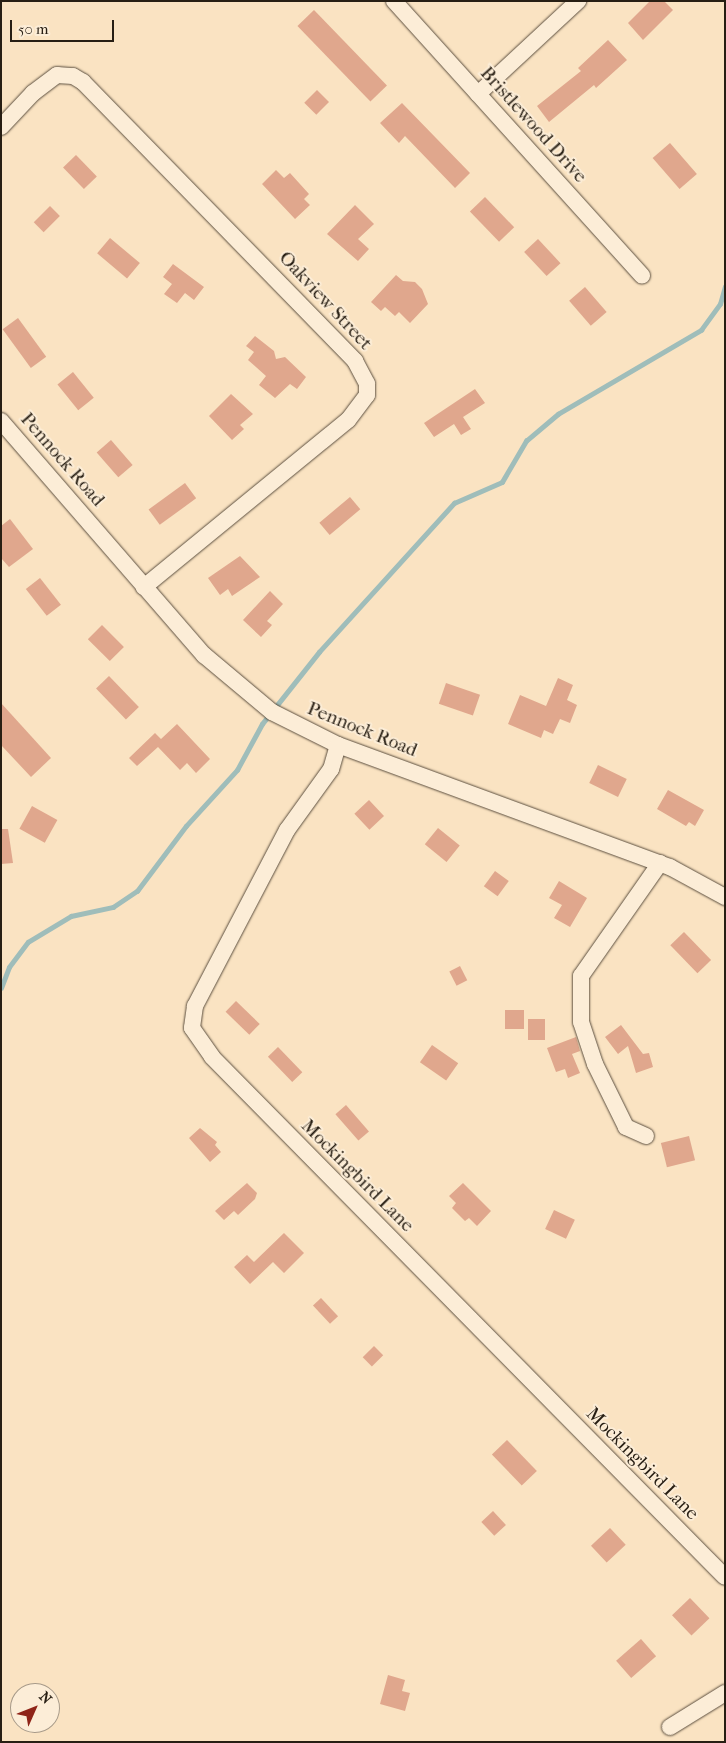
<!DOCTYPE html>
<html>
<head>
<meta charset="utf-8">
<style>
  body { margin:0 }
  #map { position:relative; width:726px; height:1743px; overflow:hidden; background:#fae3c2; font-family:"IM FELL French Canon",serif }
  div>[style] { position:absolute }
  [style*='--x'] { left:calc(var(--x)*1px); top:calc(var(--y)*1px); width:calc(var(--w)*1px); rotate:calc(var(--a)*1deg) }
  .stream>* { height:4.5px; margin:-2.25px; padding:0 2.25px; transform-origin:2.25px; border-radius:2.25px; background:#9fbdba }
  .building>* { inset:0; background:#e0a78d; transform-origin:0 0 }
  .roads { filter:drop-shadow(0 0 1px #5c4f3f) drop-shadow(0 0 1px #5c4f3f) }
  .minor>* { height:16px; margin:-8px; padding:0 8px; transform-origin:8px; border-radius:8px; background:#fcedd7 }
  span { translate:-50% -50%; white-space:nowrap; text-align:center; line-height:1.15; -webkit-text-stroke:4px #fcedd7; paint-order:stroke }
  .street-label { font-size:19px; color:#271e13 }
  .frame { position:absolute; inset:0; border:2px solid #271e13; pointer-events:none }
  .north { position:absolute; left:10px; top:1683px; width:50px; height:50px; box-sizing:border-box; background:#fcedd7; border:1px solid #a79a89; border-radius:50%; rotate:46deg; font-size:14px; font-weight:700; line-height:20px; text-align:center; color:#271e13 }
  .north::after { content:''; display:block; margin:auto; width:18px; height:22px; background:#8f2418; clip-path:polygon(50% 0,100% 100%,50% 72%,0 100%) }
  .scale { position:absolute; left:10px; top:20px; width:104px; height:22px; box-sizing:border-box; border:2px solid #271e13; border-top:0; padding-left:6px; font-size:15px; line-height:18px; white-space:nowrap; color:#271e13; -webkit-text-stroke:4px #fcedd7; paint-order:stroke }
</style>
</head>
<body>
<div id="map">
  <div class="stream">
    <div style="--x:1;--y:988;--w:22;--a:-69"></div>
    <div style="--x:9;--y:967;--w:31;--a:-53"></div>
    <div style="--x:28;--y:942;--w:50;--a:-31.2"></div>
    <div style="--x:71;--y:916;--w:43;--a:-12.1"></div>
    <div style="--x:113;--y:907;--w:29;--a:-34"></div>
    <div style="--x:137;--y:891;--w:81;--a:-53"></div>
    <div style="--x:186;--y:826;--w:76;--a:-47.7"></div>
    <div style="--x:237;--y:770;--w:52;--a:-61.5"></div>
    <div style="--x:262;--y:724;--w:92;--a:-51.6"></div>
    <div style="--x:319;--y:652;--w:201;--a:-47.8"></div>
    <div style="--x:454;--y:503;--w:52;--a:-23.6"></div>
    <div style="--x:502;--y:482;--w:48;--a:-59.7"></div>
    <div style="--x:526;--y:441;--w:42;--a:-40.2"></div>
    <div style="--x:558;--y:414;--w:166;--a:-30.4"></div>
    <div style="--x:701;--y:330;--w:32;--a:-54"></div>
    <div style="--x:720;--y:304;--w:18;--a:-74"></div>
  </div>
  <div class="building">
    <div style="clip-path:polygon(650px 1px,664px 1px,673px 10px,643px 40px,628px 23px)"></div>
    <div style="left:314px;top:10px;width:105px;height:23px;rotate:46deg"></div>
    <div style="clip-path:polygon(608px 40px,627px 60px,596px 88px,594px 85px,549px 122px,537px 106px,581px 71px,578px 68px)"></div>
    <div style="left:317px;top:90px;width:17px;height:18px;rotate:45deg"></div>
    <div style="clip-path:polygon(402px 103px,470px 173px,455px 188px,405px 136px,399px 143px,380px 123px)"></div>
    <div style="left:670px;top:143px;width:41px;height:23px;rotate:49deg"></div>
    <div style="left:76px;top:155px;width:30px;height:18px;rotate:46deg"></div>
    <div style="clip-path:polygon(276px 170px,284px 178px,290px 173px,309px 194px,304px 199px,310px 205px,295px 219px,262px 184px)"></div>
    <div style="left:485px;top:197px;width:42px;height:21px;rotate:46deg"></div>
    <div style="clip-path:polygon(355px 205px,374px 224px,358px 239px,369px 249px,358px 261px,327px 234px)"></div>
    <div style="left:50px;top:206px;width:14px;height:23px;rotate:45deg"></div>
    <div style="left:110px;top:238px;width:39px;height:20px;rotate:40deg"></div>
    <div style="left:538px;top:239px;width:33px;height:19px;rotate:47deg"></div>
    <div style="clip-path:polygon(173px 264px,204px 287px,194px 300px,185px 293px,177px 303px,164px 294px,172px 284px,163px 277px)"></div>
    <div style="clip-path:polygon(396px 275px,403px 281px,415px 282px,422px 289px,428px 304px,410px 323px,399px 312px,395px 316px,385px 307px,381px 311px,371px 302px)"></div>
    <div style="left:585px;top:287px;width:33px;height:21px;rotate:49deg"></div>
    <div style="left:18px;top:318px;width:48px;height:19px;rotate:54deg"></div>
    <div style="clip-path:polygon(255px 336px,274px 351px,276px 359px,285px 357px,306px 377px,297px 389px,290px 384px,275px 398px,259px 385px,266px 376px,248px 360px,254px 352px,246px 346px)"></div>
    <div style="left:73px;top:372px;width:33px;height:20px;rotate:51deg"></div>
    <div style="clip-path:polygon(475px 389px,485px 403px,463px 417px,471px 429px,461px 435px,454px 424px,434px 437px,424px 423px)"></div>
    <div style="clip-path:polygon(231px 394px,253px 414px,240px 425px,244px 429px,232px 440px,209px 416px)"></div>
    <div style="left:111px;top:440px;width:33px;height:19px;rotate:49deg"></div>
    <div style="left:185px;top:483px;width:19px;height:45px;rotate:54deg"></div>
    <div style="left:350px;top:497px;width:16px;height:40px;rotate:50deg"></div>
    <div style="clip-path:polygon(10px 519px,33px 549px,9px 567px,1px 558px,1px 526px)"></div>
    <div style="clip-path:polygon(240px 556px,260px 577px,232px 596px,228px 589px,220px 595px,208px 578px)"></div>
    <div style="left:40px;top:578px;width:34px;height:18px;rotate:52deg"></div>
    <div style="clip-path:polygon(270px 591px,283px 604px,267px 621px,272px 625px,261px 637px,243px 620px)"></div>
    <div style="left:102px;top:625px;width:31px;height:20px;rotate:45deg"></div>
    <div style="left:109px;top:676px;width:43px;height:18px;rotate:46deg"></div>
    <div style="clip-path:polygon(558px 678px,573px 685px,567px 700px,577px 705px,570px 723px,560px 719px,553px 734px,544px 730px,541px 738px,508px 724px,520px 695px,546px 706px)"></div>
    <div style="left:446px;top:683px;width:36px;height:22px;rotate:19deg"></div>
    <div style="clip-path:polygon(1px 703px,51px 758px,31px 777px,1px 745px)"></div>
    <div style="clip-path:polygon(177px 724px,210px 759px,196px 773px,187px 763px,180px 770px,158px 747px,137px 766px,129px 758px,155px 733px,161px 739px)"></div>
    <div style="left:598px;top:765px;width:32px;height:20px;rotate:26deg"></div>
    <div style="clip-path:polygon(668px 790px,704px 810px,695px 826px,689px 822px,686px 826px,657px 809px)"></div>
    <div style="left:369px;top:800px;width:22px;height:20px;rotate:47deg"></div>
    <div style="left:32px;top:806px;width:29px;height:26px;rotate:29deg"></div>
    <div style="left:438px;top:828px;width:28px;height:21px;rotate:39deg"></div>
    <div style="clip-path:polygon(1px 829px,8px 829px,13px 863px,1px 864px)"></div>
    <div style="left:495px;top:871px;width:17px;height:19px;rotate:36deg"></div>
    <div style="clip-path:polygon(559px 881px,587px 898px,570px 927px,554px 918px,562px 905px,549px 898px)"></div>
    <div style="left:684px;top:932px;width:39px;height:19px;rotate:46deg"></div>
    <div style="left:460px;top:966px;width:16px;height:12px;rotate:63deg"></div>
    <div style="left:236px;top:1001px;width:33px;height:15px;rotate:44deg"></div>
    <div style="left:524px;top:1010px;width:19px;height:19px;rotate:90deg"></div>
    <div style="left:528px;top:1019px;width:17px;height:21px"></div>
    <div style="clip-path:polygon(621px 1025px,643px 1054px,649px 1053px,653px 1067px,636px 1073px,628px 1046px,618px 1054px,605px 1037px)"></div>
    <div style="clip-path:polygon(576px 1037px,580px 1051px,572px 1054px,580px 1073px,568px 1078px,565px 1069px,556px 1072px,547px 1048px)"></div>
    <div style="left:432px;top:1045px;width:32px;height:21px;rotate:35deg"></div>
    <div style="left:278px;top:1047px;width:35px;height:14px;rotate:46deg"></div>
    <div style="left:346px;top:1105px;width:35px;height:14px;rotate:49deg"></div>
    <div style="clip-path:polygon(200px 1128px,217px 1142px,215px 1145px,221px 1152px,210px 1162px,189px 1138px)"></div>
    <div style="left:689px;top:1136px;width:25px;height:29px;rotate:76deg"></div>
    <div style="clip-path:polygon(247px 1183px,257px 1193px,255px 1199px,238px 1215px,234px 1211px,224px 1220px,215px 1211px)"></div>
    <div style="clip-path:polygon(463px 1183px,491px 1211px,477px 1226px,469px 1218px,465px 1221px,452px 1208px,456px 1203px,449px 1196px)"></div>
    <div style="left:554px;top:1210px;width:23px;height:21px;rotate:25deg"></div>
    <div style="clip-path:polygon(284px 1233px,304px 1253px,284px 1273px,273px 1262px,250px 1284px,234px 1267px,247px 1255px,254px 1262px)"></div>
    <div style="left:321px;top:1298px;width:25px;height:11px;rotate:47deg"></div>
    <div style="left:374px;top:1346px;width:13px;height:16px;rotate:45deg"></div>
    <div style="left:507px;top:1440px;width:43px;height:21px;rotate:46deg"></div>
    <div style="left:493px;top:1511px;width:19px;height:16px;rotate:47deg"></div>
    <div style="left:610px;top:1528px;width:23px;height:26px;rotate:47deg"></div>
    <div style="left:690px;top:1598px;width:28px;height:25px;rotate:46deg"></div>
    <div style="left:641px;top:1639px;width:23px;height:33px;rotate:49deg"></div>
    <div style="clip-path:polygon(388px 1675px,405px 1680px,402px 1691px,410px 1693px,405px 1711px,380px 1704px)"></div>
  </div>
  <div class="roads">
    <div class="minor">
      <div style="--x:394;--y:1;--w:370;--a:47.9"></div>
      <div style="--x:478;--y:94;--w:137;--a:-42.9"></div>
      <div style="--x:1;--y:127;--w:47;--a:-46.7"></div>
      <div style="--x:33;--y:93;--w:30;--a:-37"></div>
      <div style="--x:57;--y:75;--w:16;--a:4"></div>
      <div style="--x:73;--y:76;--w:12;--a:31"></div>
      <div style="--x:83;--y:82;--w:390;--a:45.7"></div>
      <div style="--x:355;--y:361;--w:26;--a:62"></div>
      <div style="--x:367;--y:384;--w:11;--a:90"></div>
      <div style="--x:367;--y:395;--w:31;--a:127"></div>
      <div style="--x:348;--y:420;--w:264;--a:140.7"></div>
      <div style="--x:1;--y:421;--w:310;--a:49.1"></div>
      <div style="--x:204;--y:655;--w:89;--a:40"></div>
      <div style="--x:272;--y:712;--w:74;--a:26.6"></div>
      <div style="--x:338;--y:745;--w:354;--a:20.2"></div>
      <div style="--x:670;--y:867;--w:63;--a:28.6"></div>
      <div style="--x:338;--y:745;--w:25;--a:106"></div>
      <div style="--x:331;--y:769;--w:75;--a:125.8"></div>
      <div style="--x:287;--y:830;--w:199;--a:117.6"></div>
      <div style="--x:195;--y:1006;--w:22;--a:98"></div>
      <div style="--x:192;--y:1028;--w:35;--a:55"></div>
      <div style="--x:212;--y:1057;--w:730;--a:45.39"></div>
      <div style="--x:646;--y:1136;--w:22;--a:-156"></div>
      <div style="--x:626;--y:1127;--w:70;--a:-116.2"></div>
      <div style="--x:595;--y:1064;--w:44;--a:-108.4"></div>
      <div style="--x:581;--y:1022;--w:46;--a:-90"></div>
      <div style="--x:581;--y:976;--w:138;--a:-55"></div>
      <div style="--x:670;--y:1727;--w:65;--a:-31.7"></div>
    </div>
  </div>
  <div class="street-label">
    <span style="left:533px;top:125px;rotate:48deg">Bristlewood Drive</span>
    <span style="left:325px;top:301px;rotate:47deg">Oakview Street</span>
    <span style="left:62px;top:460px;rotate:49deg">Pennock Road</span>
    <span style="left:362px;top:730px;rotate:22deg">Pennock Road</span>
    <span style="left:357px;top:1176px;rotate:45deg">Mockingbird Lane</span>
    <span style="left:642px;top:1464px;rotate:45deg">Mockingbird Lane</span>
  </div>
  <div class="frame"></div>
  <div class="north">N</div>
  <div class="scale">50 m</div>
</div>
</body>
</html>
